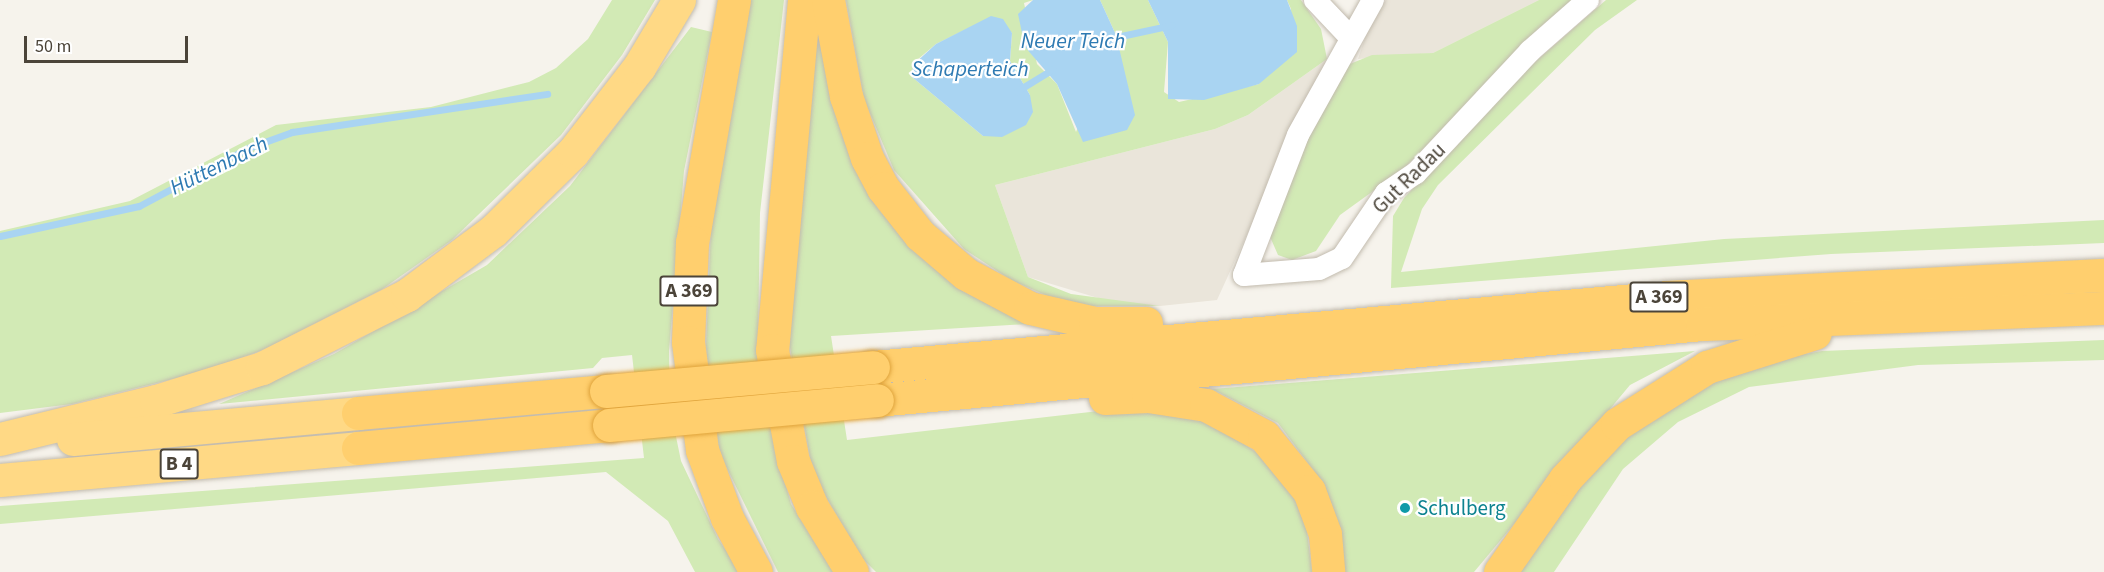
<!DOCTYPE html>
<html>
<head>
<meta charset="utf-8">
<style>
  body { margin:0 }
  #map { position:relative; width:2104px; height:572px; overflow:hidden; background:#f6f3ec; font-family:"Source Sans 3",sans-serif }
  div>[style] { position:absolute }
  [style*='--x'] { left:calc(var(--x)*1px); top:calc(var(--y)*1px); width:calc(var(--w)*1px); rotate:calc(var(--a)*1deg) }
  .residential>* { inset:0; background:#eae5da }
  .green>* { inset:0; background:#d2eab5 }
  .water>* { inset:0; background:#a9d4f2 }
  .stream>* { height:7px; margin:-3.5px; padding:0 3.5px; transform-origin:3.5px; border-radius:3.5px; background:#a9d4f2 }
  .roads { filter:drop-shadow(0 0 2px #c2bbae) drop-shadow(0 0 2px #c2bbae) }
  .minor>* { height:22px; margin:-11px; padding:0 11px; transform-origin:11px; border-radius:11px; background:#fff }
  .trunk>* { height:33px; margin:-16.5px; padding:0 16.5px; transform-origin:16.5px; border-radius:16.5px; background:#ffd985 }
  .motorway>* { height:33px; margin:-16.5px; padding:0 16.5px; transform-origin:16.5px; border-radius:16.5px; background:#ffcf6e }
  .bridges { filter:drop-shadow(0 0 2px #e0a43c) drop-shadow(0 0 2px #e0a43c) }
  .motorway-bridge>* { height:33px; margin:-16.5px; padding:0 16.5px; transform-origin:16.5px; border-radius:16.5px; background:#ffcf6e }
  .dots>* { width:16px; height:16px; translate:-50% -50%; box-sizing:border-box; border:3px solid #fff; border-radius:50% }
  span { translate:-50% -50%; white-space:nowrap; text-align:center; line-height:1.15; -webkit-text-stroke:4.5px #fff; paint-order:stroke }
  .shield-label span { padding:2px 4px; background:#fff; border:2px solid; border-radius:4px; -webkit-text-stroke-width:0 }
  .shield-label { font-size:20px; color:#4b4439; font-weight:700 }
  .street-label { font-size:21px; color:#4b4439 }
  .culture-label { font-size:21px; color:#0d838f }
  .left { translate:0 -50%; text-align:left }
  .water-label { font-size:22px; color:#2e7ab2; font-style:italic }
  .scale { position:absolute; left:24px; top:36px; width:164px; height:27px; box-sizing:border-box; border:3px solid #4b4439; border-top:0; padding-left:8px; font-size:18px; line-height:21px; white-space:nowrap; color:#4b4439; -webkit-text-stroke:4px #fff; paint-order:stroke }
</style>
</head>
<body>
<div id="map">
  <div class="residential">
    <div style="clip-path:polygon(1386px 0,1539px 0,1433px 53px,1358px 59px,1370px 23px)"></div>
    <div style="clip-path:polygon(1327px 59px,1217px 300px,1160px 306px,1108px 301px,1028px 277px,995px 185px,1215px 129px,1248px 115px)"></div>
  </div>
  <div class="green">
    <div style="clip-path:polygon(612px 0,655px 0,622px 55px,561px 135px,452px 240px,381px 290px,263px 350px,205px 371px,72px 404px,0 413px,0 231px,130px 201px,276px 125px,431px 107px,529px 82px,556px 68px,588px 39px)"></div>
    <div style="clip-path:polygon(749px 0,784px 0,760px 213px,758px 342px,775px 446px,791px 504px,834px 572px,778px 572px,720px 454px,711px 394px,706px 346px,712px 204px)"></div>
    <div style="clip-path:polygon(evenodd,846px 0,1033px 0,1024px 3px,1037px 64px,1057px 84px,1076px 132px,1116px 35px,1100px 0,1148px 0,1168px 42px,1164px 92px,1179px 102px,1259px 84px,1291px 9px,1287px 0,1301px 0,1321px 29px,1327px 59px,1248px 115px,1215px 129px,995px 185px,1028px 277px,1071px 294px,1160px 306px,1071px 306px,1011px 280px,964px 249px,894px 170px,864px 99px,846px 0,991px 17px,1012px 33px,1010px 61px,1030px 95px,983px 136px,912px 77px,917px 60px,936px 44px,991px 17px)"></div>
    <div style="clip-path:polygon(1539px 0,1575px 0,1401px 171px,1340px 215px,1316px 251px,1292px 260px,1278px 255px,1267px 230px,1274px 207px,1345px 66px,1372px 55px,1433px 53px)"></div>
    <div style="clip-path:polygon(1606px 0,1637px 0,1595px 30px,1438px 185px,1422px 209px,1401px 272px,1724px 239px,2104px 220px,2104px 243px,1831px 254px,1391px 288px,1393px 216px,1404px 198px,1527px 69px)"></div>
    <div style="clip-path:polygon(818px 12px,859px 164px,879px 210px,961px 290px,1027px 324px,831px 336px,847px 440px,1125px 408px,1212px 423px,1274px 464px,1304px 507px,1312px 572px,876px 572px,860px 556px,813px 474px,789px 342px,788px 295px)"></div>
    <div style="clip-path:polygon(691px 27px,712px 32px,684px 171px,669px 351px,670px 407px,681px 461px,718px 539px,741px 572px,695px 572px,668px 521px,606px 472px,0 524px,0 506px,644px 458px,632px 355px,602px 358px,593px 368px,219px 404px,334px 354px,487px 265px,570px 186px)"></div>
    <div style="clip-path:polygon(2104px 340px,2104px 360px,1918px 365px,1749px 387px,1678px 422px,1623px 469px,1554px 572px,1520px 572px,1594px 463px,1668px 399px,1748px 364px,1822px 351px)"></div>
    <div style="clip-path:polygon(1695px 351px,1630px 385px,1474px 572px,1341px 572px,1344px 558px,1325px 486px,1278px 423px,1212px 389px)"></div>
  </div>
  <div class="water">
    <div style="clip-path:polygon(1033px 0,1100px 0,1116px 35px,1135px 115px,1127px 130px,1083px 142px,1057px 84px,1025px 47px,1018px 14px)"></div>
    <div style="clip-path:polygon(1148px 0,1287px 0,1297px 26px,1297px 52px,1259px 84px,1204px 100px,1168px 99px,1168px 42px)"></div>
    <div style="clip-path:polygon(991px 16px,1003px 19px,1012px 33px,1010px 61px,1030px 95px,1033px 112px,1026px 125px,1002px 137px,983px 136px,912px 77px,913px 65px,936px 44px)"></div>
  </div>
  <div class="stream">
    <div style="--x:1107;--y:39;--w:66;--a:-12.2"></div>
    <div style="--x:1017;--y:91;--w:42;--a:-31.4"></div>
    <div style="--x:0;--y:236;--w:142;--a:-12.2"></div>
    <div style="--x:139;--y:206;--w:123;--a:-28"></div>
    <div style="--x:248;--y:148;--w:47;--a:-20"></div>
    <div style="--x:292;--y:132;--w:258;--a:-8.5"></div>
  </div>
  <div class="roads">
    <div class="minor">
      <div style="--x:1315;--y:0;--w:50;--a:46.6"></div>
      <div style="--x:1373;--y:0;--w:154;--a:119.1"></div>
      <div style="--x:1298;--y:135;--w:150;--a:111.1"></div>
      <div style="--x:1244;--y:275;--w:75;--a:-4.6"></div>
      <div style="--x:1319;--y:269;--w:25;--a:-26"></div>
      <div style="--x:1342;--y:258;--w:78;--a:-55.9"></div>
      <div style="--x:1386;--y:193;--w:36;--a:-34"></div>
      <div style="--x:1416;--y:173;--w:167;--a:-46.9"></div>
      <div style="--x:1530;--y:51;--w:77;--a:-41.3"></div>
    </div>
    <div class="trunk">
      <div style="--x:0;--y:439;--w:161;--a:-13.7"></div>
      <div style="--x:156;--y:401;--w:111;--a:-17.3"></div>
      <div style="--x:262;--y:368;--w:162;--a:-26.7"></div>
      <div style="--x:407;--y:295;--w:107;--a:-36.7"></div>
      <div style="--x:493;--y:231;--w:112;--a:-44.6"></div>
      <div style="--x:573;--y:152;--w:108;--a:-52.2"></div>
      <div style="--x:639;--y:67;--w:78;--a:-59.2"></div>
      <div style="--x:73;--y:439;--w:286;--a:-5.2"></div>
      <div style="--x:0;--y:480;--w:359;--a:-5.1"></div>
    </div>
    <div class="motorway">
      <div style="--x:734;--y:0;--w:246;--a:99.8"></div>
      <div style="--x:692;--y:242;--w:100;--a:92.3"></div>
      <div style="--x:688;--y:342;--w:109;--a:82.6"></div>
      <div style="--x:702;--y:450;--w:72;--a:69.8"></div>
      <div style="--x:727;--y:518;--w:61;--a:61.8"></div>
      <div style="--x:804;--y:0;--w:351;--a:95.2"></div>
      <div style="--x:772;--y:350;--w:113;--a:79.3"></div>
      <div style="--x:793;--y:461;--w:50;--a:67.6"></div>
      <div style="--x:812;--y:507;--w:76;--a:58.4"></div>
      <div style="--x:828;--y:0;--w:98;--a:79.4"></div>
      <div style="--x:846;--y:96;--w:65;--a:71.3"></div>
      <div style="--x:867;--y:158;--w:34;--a:62"></div>
      <div style="--x:883;--y:188;--w:60;--a:51.8"></div>
      <div style="--x:920;--y:235;--w:60;--a:40.3"></div>
      <div style="--x:966;--y:274;--w:72;--a:28"></div>
      <div style="--x:1030;--y:308;--w:67;--a:13"></div>
      <div style="--x:1095;--y:323;--w:51;--a:0"></div>
      <div style="--x:873;--y:367;--w:798;--a:-5.03"></div>
      <div style="--x:1668;--y:297;--w:437;--a:-2.9"></div>
      <div style="--x:1105;--y:398;--w:43;--a:-2.7"></div>
      <div style="--x:1148;--y:396;--w:59;--a:8.8"></div>
      <div style="--x:1206;--y:405;--w:66;--a:28.1"></div>
      <div style="--x:1264;--y:436;--w:71;--a:50.7"></div>
      <div style="--x:1309;--y:491;--w:46;--a:69.6"></div>
      <div style="--x:1325;--y:534;--w:38;--a:85"></div>
      <div style="--x:877;--y:400;--w:828;--a:-5.26"></div>
      <div style="--x:1702;--y:324;--w:402;--a:-2.3"></div>
      <div style="--x:358;--y:413;--w:249;--a:-5.1"></div>
      <div style="--x:358;--y:448;--w:252;--a:-5.2"></div>
      <div style="--x:1500;--y:572;--w:113;--a:-55"></div>
      <div style="--x:1565;--y:479;--w:76;--a:-46.6"></div>
      <div style="--x:1617;--y:424;--w:107;--a:-32.3"></div>
      <div style="--x:1707;--y:367;--w:113;--a:-17.5"></div>
    </div>
  </div>
  <div class="bridges">
    <div class="motorway-bridge">
      <div style="--x:606;--y:391;--w:268;--a:-5.1"></div>
      <div style="--x:609;--y:425;--w:269;--a:-5.3"></div>
    </div>
  </div>
  <div class="dots">
    <div style="left:1405px;top:508px;background:#0f9aa8"></div>
  </div>
  <div class="shield-label">
    <span style="left:689px;top:291px">A 369</span>
    <span style="left:1659px;top:297px">A 369</span>
    <span style="left:179px;top:464px">B 4</span>
  </div>
  <div class="street-label">
    <span style="left:1409px;top:178px;rotate:-44deg">Gut Radau</span>
  </div>
  <div class="culture-label">
    <span class="left" style="left:1417px;top:508px">Schulberg</span>
  </div>
  <div class="water-label">
    <span style="left:1073px;top:42px">Neuer Teich</span>
    <span style="left:970px;top:70px">Schaperteich</span>
    <span style="left:219px;top:166px;rotate:-26deg">Hüttenbach</span>
  </div>
  <div class="scale">50 m</div>
</div>
</body>
</html>
